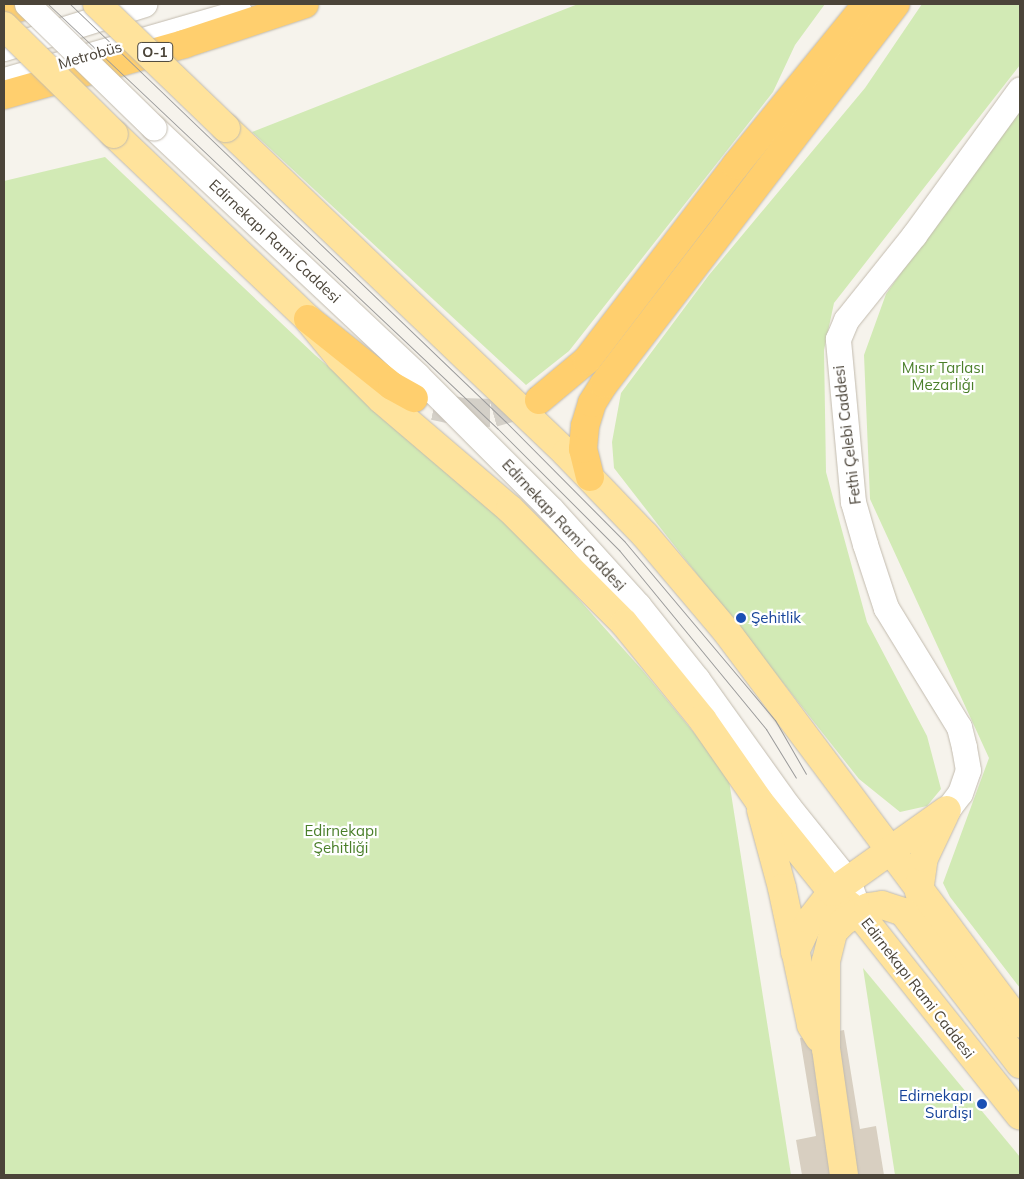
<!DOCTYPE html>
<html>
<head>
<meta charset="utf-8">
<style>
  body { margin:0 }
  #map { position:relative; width:1024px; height:1179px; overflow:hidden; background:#f6f3ec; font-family:Mulish,sans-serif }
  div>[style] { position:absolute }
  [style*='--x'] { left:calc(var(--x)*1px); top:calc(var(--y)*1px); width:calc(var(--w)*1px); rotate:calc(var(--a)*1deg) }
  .green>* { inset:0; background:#d2eab5 }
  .building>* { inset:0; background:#d8cfc1 }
  .highway-tunnel>* { height:28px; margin-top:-14px; transform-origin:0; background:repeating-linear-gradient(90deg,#d4d0c8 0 28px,transparent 0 42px) }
  .roads { filter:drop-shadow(0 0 1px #c2bbae) drop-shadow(0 0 1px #c2bbae) }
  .minor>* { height:25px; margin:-12.5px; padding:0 12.5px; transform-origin:12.5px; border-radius:12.5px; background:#fff }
  .major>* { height:28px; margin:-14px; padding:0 14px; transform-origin:14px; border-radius:14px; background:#ffe39c }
  .highway>* { height:28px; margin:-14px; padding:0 14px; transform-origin:14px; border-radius:14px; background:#ffcf6e }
  .tram>* { height:1px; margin:-0.5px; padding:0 0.5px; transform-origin:0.5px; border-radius:0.5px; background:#9a9a9a }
  .bridges { filter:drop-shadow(0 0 1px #c2bbae) drop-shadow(0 0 1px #c2bbae) }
  .minor-bridge>* { height:25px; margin:-12.5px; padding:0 12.5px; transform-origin:12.5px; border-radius:12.5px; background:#fff }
  .major-bridge>* { height:28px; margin:-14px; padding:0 14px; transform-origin:14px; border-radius:14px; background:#ffe39c }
  .dots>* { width:14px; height:14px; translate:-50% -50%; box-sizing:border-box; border:2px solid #fff; border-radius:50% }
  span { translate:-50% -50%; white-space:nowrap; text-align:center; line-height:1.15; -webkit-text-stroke:4.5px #fff; paint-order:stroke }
  .shield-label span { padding:1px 4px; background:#fff; border:1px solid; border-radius:4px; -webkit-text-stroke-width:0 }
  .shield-label { font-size:14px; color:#4b4439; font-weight:700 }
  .street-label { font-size:15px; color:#4b4439 }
  .park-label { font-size:15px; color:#4a7f2a }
  .transit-label { font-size:15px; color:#164399 }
  .left { translate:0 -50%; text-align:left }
  .right { translate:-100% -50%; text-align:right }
  .frame { position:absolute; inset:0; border:5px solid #4b4439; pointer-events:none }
</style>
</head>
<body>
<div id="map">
  <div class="green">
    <div style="clip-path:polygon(578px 4px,825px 4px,795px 45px,773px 92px,569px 351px,526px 385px,252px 132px)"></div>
    <div style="clip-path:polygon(922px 4px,1020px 4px,1020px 65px,834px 303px,824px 350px,826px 472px,867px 622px,927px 736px,941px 789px,927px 806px,900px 812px,859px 779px,666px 535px,614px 468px,612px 442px,621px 393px,709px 275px,865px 88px)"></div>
    <div style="clip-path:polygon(1020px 105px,1020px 988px,950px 897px,943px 883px,989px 758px,870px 499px,864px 355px,886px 294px)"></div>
    <div style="clip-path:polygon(105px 157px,315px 355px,516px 529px,643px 671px,728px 774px,791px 1175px,4px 1175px,4px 181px)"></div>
    <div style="clip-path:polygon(863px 968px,1020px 1157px,1020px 1175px,895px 1175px)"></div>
  </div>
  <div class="building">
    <div style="clip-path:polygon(844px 1030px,860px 1129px,876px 1126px,884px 1175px,802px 1175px,796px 1140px,816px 1136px,800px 1038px)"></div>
  </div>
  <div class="highway-tunnel">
    <div style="--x:434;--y:406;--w:29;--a:12"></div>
    <div style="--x:462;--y:412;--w:31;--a:2"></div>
    <div style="--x:493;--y:413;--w:48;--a:-15.8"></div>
  </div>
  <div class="roads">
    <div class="minor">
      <div style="--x:4;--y:48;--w:147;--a:-17.4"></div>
      <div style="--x:4;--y:80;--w:245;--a:-16.1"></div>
      <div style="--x:154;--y:128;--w:361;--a:43.2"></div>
      <div style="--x:417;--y:375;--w:190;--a:45"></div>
      <div style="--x:551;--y:509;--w:130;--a:47.8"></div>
      <div style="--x:638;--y:605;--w:95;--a:51.4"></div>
      <div style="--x:697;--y:679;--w:156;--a:54.4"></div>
      <div style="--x:788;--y:806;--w:96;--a:51.3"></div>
      <div style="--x:848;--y:881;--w:20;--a:70"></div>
      <div style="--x:947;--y:810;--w:21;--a:-53"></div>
      <div style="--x:960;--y:793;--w:24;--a:-71"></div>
      <div style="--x:968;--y:770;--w:23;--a:-100"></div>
      <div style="--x:964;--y:747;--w:21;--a:-104"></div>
      <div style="--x:959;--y:727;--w:140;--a:-121.5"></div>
      <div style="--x:886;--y:608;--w:67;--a:-108.2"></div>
      <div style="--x:865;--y:544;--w:44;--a:-105.9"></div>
      <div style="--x:853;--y:502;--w:164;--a:-95.3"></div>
      <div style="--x:838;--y:339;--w:21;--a:-67"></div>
      <div style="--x:846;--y:320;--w:109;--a:-51.3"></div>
      <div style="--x:914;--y:235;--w:180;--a:-54"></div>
    </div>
    <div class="major">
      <div style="--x:226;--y:128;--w:470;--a:43.7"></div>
      <div style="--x:566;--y:453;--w:114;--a:46.1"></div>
      <div style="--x:645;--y:535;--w:127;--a:49.8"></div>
      <div style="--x:727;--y:632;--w:489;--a:53.2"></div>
      <div style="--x:114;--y:134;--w:268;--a:43.6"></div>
      <div style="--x:308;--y:319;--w:50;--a:50.6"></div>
      <div style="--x:340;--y:358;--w:58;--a:45"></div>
      <div style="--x:381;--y:399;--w:170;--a:40.5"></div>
      <div style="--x:510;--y:509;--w:161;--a:45"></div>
      <div style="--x:624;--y:623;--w:124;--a:50.9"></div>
      <div style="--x:702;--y:719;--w:100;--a:55.2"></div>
      <div style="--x:759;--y:801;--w:117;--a:51.3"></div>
      <div style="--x:832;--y:892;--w:33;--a:38"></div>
      <div style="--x:858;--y:912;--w:260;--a:51.5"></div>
      <div style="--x:761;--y:810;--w:81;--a:74.9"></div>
      <div style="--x:782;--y:888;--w:140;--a:78"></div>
      <div style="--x:811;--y:1025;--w:15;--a:58"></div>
      <div style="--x:919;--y:892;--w:34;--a:-82"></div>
      <div style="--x:924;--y:858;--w:47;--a:-64.5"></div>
      <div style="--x:795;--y:952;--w:35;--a:-65"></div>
      <div style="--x:810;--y:920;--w:36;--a:-52"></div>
      <div style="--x:832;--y:892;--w:141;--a:-35.5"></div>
      <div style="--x:844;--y:1175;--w:127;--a:-98.1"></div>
      <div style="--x:826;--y:1049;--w:88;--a:-90"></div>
      <div style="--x:826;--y:961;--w:30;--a:-76"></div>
      <div style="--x:833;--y:932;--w:16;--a:-45"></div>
      <div style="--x:844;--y:921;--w:28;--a:-30"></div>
      <div style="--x:868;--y:907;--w:14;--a:-8"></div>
      <div style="--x:882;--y:905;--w:22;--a:18"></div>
      <div style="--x:903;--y:912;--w:192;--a:52.4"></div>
    </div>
    <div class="highway">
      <div style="--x:4;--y:12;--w:27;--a:-17"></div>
      <div style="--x:4;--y:95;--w:187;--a:-15.8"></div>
      <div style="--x:184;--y:44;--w:127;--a:-18.3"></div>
      <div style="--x:308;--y:319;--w:107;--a:38.6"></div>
      <div style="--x:392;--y:386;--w:25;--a:29"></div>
      <div style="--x:539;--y:400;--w:62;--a:-39.8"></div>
      <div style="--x:587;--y:360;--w:245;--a:-52.6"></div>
      <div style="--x:736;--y:165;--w:208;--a:-50.9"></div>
      <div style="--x:590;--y:477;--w:29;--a:-104"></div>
      <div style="--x:583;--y:449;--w:23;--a:-85"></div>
      <div style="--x:585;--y:426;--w:24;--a:-73"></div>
      <div style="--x:592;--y:403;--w:22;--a:-58"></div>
      <div style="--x:604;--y:384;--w:479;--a:-52.5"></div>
    </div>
  </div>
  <div class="tram">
    <div style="--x:48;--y:4;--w:618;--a:43.36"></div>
    <div style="--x:497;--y:428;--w:173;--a:45"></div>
    <div style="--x:619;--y:550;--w:232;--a:50.6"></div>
    <div style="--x:766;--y:729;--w:57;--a:58.5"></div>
    <div style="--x:70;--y:4;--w:603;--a:43.79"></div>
    <div style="--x:505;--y:421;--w:170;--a:45.2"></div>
    <div style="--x:625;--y:542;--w:233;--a:49.9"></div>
    <div style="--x:775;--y:720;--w:62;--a:60.1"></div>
  </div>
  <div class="bridges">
    <div class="minor-bridge">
      <div style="--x:27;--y:4;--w:177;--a:44.3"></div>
    </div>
    <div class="major-bridge">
      <div style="--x:97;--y:4;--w:179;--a:43.9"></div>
      <div style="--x:4;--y:26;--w:154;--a:44.5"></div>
    </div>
  </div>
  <div class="dots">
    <div style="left:741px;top:618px;background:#1a4fb4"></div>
    <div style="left:982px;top:1104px;background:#1a4fb4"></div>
  </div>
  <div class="shield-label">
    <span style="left:155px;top:52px">O-1</span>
  </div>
  <div class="street-label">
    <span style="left:90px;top:55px;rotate:-16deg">Metrobüs</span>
    <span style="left:275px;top:241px;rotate:43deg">Edirnekapı Rami Caddesi</span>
    <span style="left:847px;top:435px;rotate:-97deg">Fethi Çelebi Caddesi</span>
    <span style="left:564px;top:525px;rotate:47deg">Edirnekapı Rami Caddesi</span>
    <span style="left:918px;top:988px;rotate:52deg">Edirnekapı Rami Caddesi</span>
  </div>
  <div class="park-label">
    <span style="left:943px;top:376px">Mısır Tarlası<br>Mezarlığı</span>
    <span style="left:341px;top:839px">Edirnekapı<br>Şehitliği</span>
  </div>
  <div class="transit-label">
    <span class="left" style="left:751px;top:618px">Şehitlik</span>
    <span class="right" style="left:972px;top:1104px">Edirnekapı<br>Surdışı</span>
  </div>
  <div class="frame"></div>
</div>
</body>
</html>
